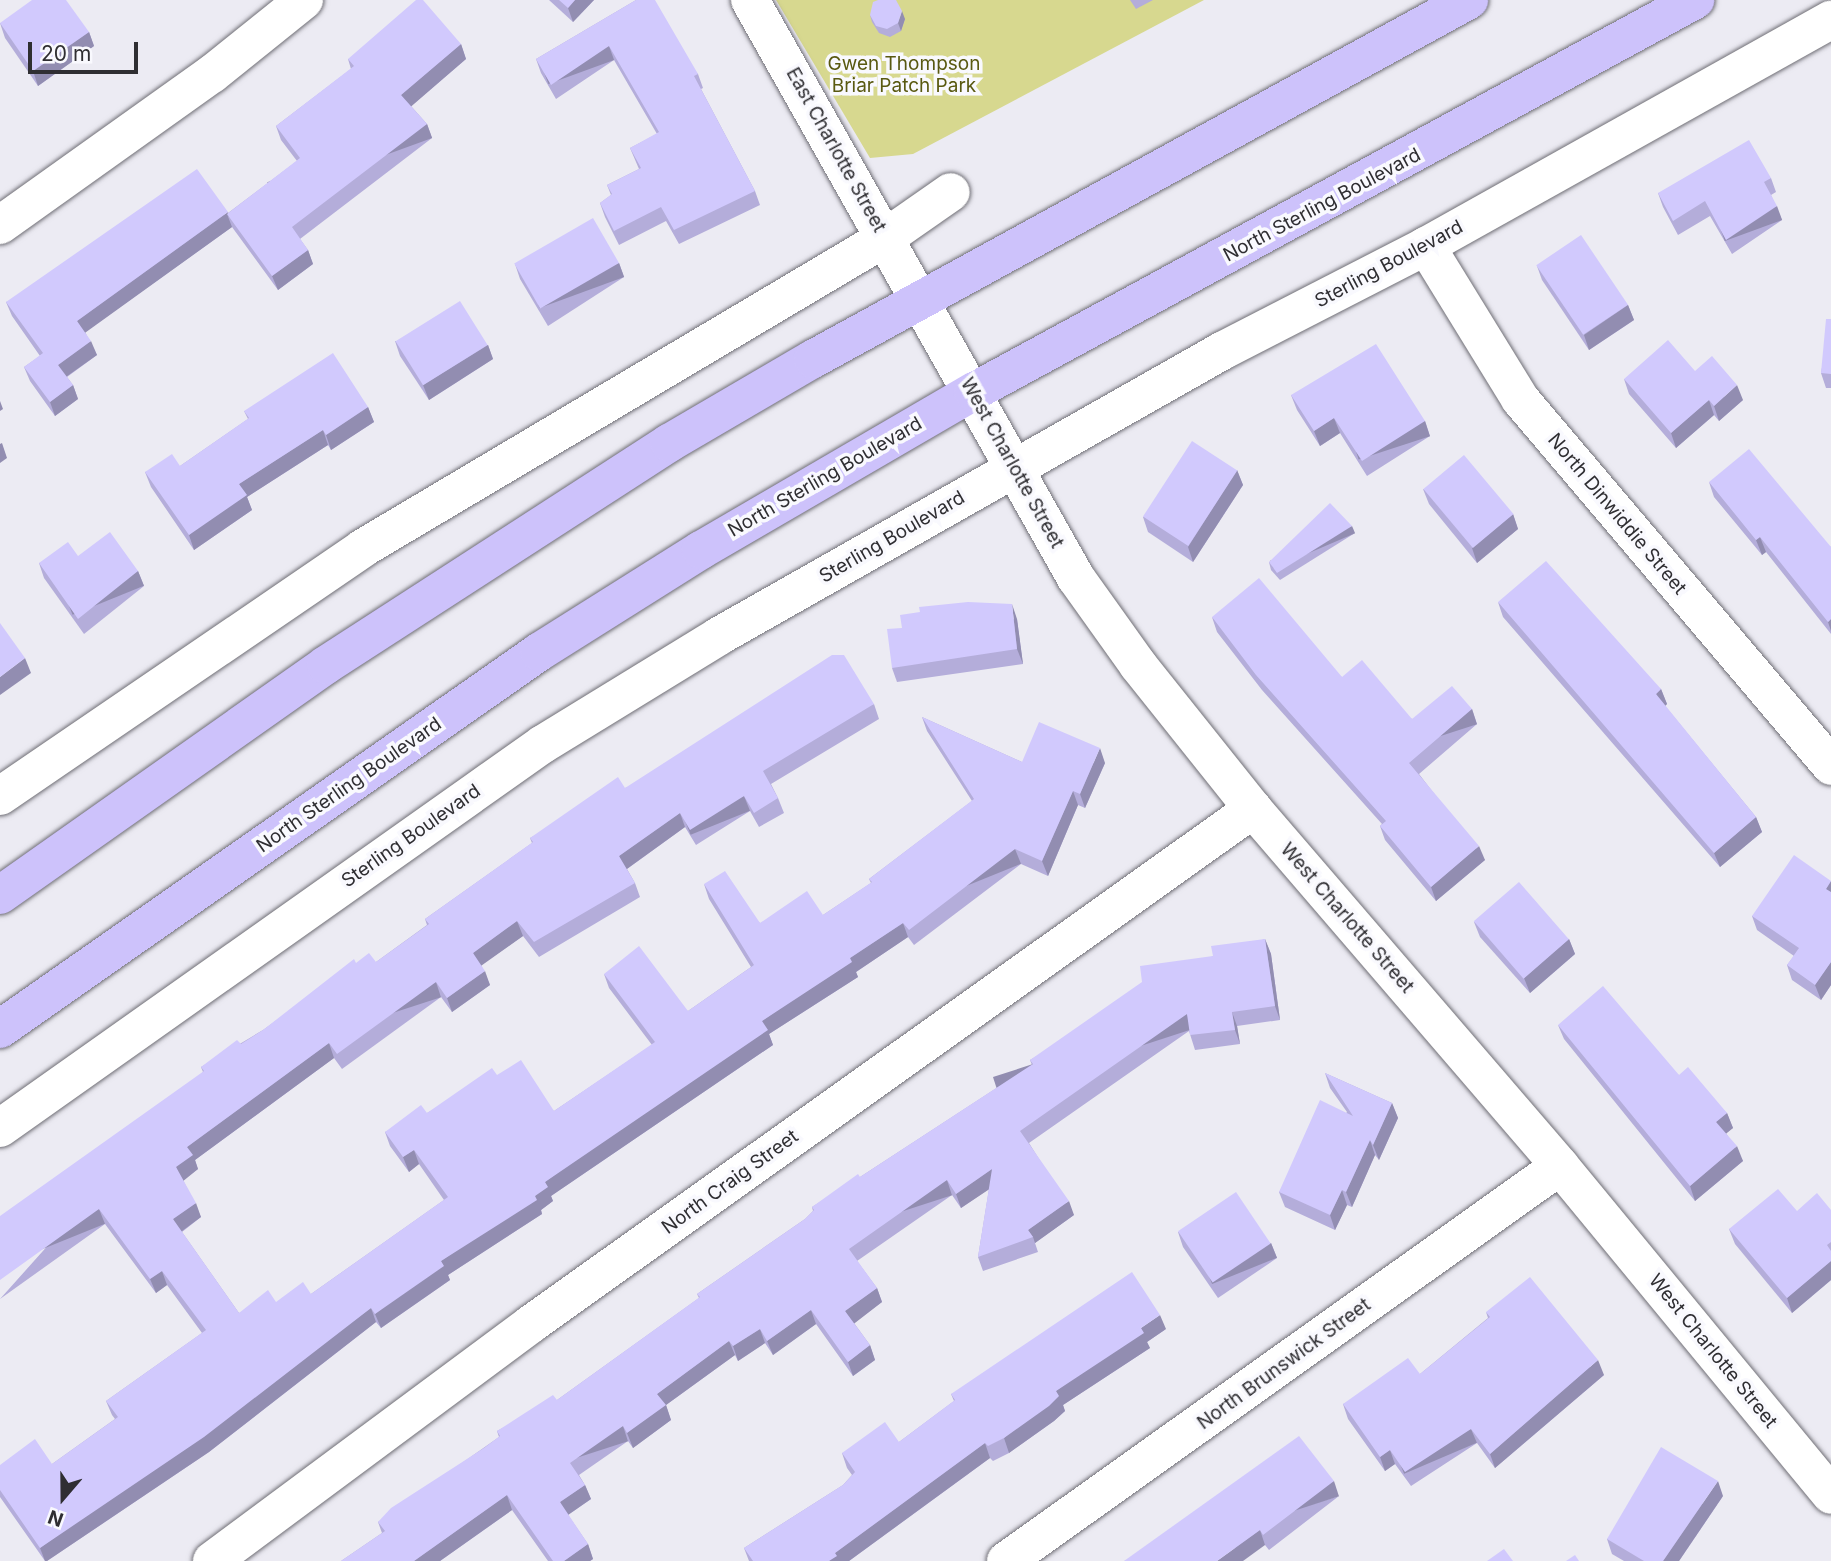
<!DOCTYPE html>
<html>
<head>
<meta charset="utf-8">
<style>
  body { margin:0 }
  #map { position:relative; width:1831px; height:1561px; overflow:hidden; background:#ecebf3; font-family:Inter,sans-serif }
  div>[style] { position:absolute }
  [style*='--x'] { left:calc(var(--x)*1px); top:calc(var(--y)*1px); width:calc(var(--w)*1px); rotate:calc(var(--a)*1deg) }
  .green>* { inset:0; background:#d7d88f }
  .roads { filter:drop-shadow(0 0 2px #6f6e75) drop-shadow(0 0 2px #6f6e75) }
  .minor>* { height:38px; margin:-19px; padding:0 19px; transform-origin:19px; border-radius:19px; background:#fff }
  .major>* { height:38px; margin:-19px; padding:0 19px; transform-origin:19px; border-radius:19px; background:#cdc2fb }
  .wall>* { inset:0; background:#b4adda }
  .shaded-wall>* { inset:0; background:#928db1; transform-origin:0 0 }
  .building>* { inset:0; background:#d1c9fd; transform-origin:0 0 }
  span { translate:-50% -50%; white-space:nowrap; text-align:center; line-height:1.15; -webkit-text-stroke:7px #f9f9fe; paint-order:stroke }
  .park-label { font-size:19px; color:#595911 }
  .street-label { font-size:19px; color:#2f2e32 }
  .north { position:absolute; left:28px; top:1463px; width:70px; height:70px; -webkit-text-stroke:5px #f9f9fe; paint-order:stroke; rotate:200deg; font-size:19px; font-weight:700; line-height:28px; text-align:center; color:#2f2e32 }
  .north::after { content:''; display:block; margin:auto; width:24px; height:32px; background:#2f2e32; clip-path:polygon(50% 0,100% 100%,50% 72%,0 100%) }
  .scale { position:absolute; left:28px; top:42px; width:110px; height:32px; box-sizing:border-box; border:4px solid #2f2e32; border-top:0; padding-left:9px; font-size:21px; line-height:24px; white-space:nowrap; color:#2f2e32; -webkit-text-stroke:5px #f9f9fe; paint-order:stroke }
</style>
</head>
<body>
<div id="map">
  <div class="green">
    <div style="clip-path:polygon(776px 0,1204px 0,913px 154px,870px 158px)"></div>
  </div>
  <div class="roads">
    <div class="minor">
      <div style="--x:750;--y:0;--w:664;--a:60.58"></div>
      <div style="--x:1076;--y:578;--w:107;--a:54.5"></div>
      <div style="--x:1138;--y:665;--w:184;--a:51.4"></div>
      <div style="--x:1253;--y:809;--w:471;--a:49.3"></div>
      <div style="--x:1560;--y:1166;--w:426;--a:50.5"></div>
      <div style="--x:0;--y:225;--w:260;--a:-35.5"></div>
      <div style="--x:212;--y:74;--w:118;--a:-38.8"></div>
      <div style="--x:1426;--y:246;--w:180;--a:58.4"></div>
      <div style="--x:1520;--y:399;--w:481;--a:49.7"></div>
      <div style="--x:0;--y:796;--w:440;--a:-34.3"></div>
      <div style="--x:363;--y:548;--w:607;--a:-30.7"></div>
      <div style="--x:885;--y:238;--w:80;--a:-34.9"></div>
      <div style="--x:0;--y:1128;--w:665;--a:-35.27"></div>
      <div style="--x:543;--y:744;--w:206;--a:-31.5"></div>
      <div style="--x:719;--y:636;--w:578;--a:-29.54"></div>
      <div style="--x:1222;--y:351;--w:229;--a:-27.2"></div>
      <div style="--x:1426;--y:246;--w:464;--a:-29.2"></div>
      <div style="--x:212;--y:1561;--w:397;--a:-36.6"></div>
      <div style="--x:531;--y:1324;--w:887;--a:-35.5"></div>
      <div style="--x:1006;--y:1561;--w:680;--a:-35.49"></div>
    </div>
    <div class="major">
      <div style="--x:0;--y:895;--w:399;--a:-35.2"></div>
      <div style="--x:326;--y:665;--w:409;--a:-32.9"></div>
      <div style="--x:669;--y:443;--w:167;--a:-30.3"></div>
      <div style="--x:813;--y:359;--w:748;--a:-28.69"></div>
      <div style="--x:0;--y:1029;--w:658;--a:-34.97"></div>
      <div style="--x:539;--y:652;--w:191;--a:-32.2"></div>
      <div style="--x:701;--y:550;--w:315;--a:-30.2"></div>
      <div style="--x:973;--y:392;--w:822;--a:-28.5"></div>
    </div>
  </div>
  <div class="wall">
    <div style="clip-path:polygon(549px 0,594px 0,573px 22px)"></div>
    <div style="clip-path:polygon(636px 0,698px 74px,703px 88px,701px 89px,755px 191px,760px 205px,679px 244px,666px 221px,619px 245px,605px 217px,600px 203px,611px 195px,607px 185px,639px 169px,630px 148px,657px 134px,614px 60px,556px 99px,541px 73px,536px 59px)"></div>
    <div style="clip-path:polygon(1130px 0,1153px 0,1136px 9px)"></div>
    <div style="clip-path:polygon(870px 15px,905px 19px,901px 31px,890px 37px,879px 33px,872px 22px)"></div>
    <div style="clip-path:polygon(0 23px,89px 32px,94px 46px,38px 86px,5px 38px)"></div>
    <div style="clip-path:polygon(461px 44px,466px 59px,411px 106px,427px 124px,432px 138px,300px 239px,308px 250px,313px 264px,278px 290px,232px 227px,85px 332px,97px 355px,67px 377px,73px 385px,78px 399px,55px 416px,30px 381px,24px 367px,40px 356px,12px 316px,6px 302px,228px 213px,297px 161px,281px 140px,276px 126px,351px 69px,348px 59px)"></div>
    <div style="clip-path:polygon(1771px 178px,1776px 192px,1771px 195px,1782px 220px,1732px 254px,1710px 216px,1678px 235px,1663px 207px,1658px 193px)"></div>
    <div style="clip-path:polygon(619px 263px,624px 277px,548px 326px,520px 279px,515px 264px)"></div>
    <div style="clip-path:polygon(1537px 266px,1628px 305px,1634px 320px,1589px 350px,1542px 280px)"></div>
    <div style="clip-path:polygon(1831px 319px,1831px 388px,1826px 388px,1821px 373px)"></div>
    <div style="clip-path:polygon(395px 341px,488px 345px,493px 359px,429px 400px,400px 356px)"></div>
    <div style="clip-path:polygon(1624px 379px,1743px 400px,1719px 421px,1714px 415px,1676px 448px,1629px 394px)"></div>
    <div style="clip-path:polygon(1291px 395px,1425px 421px,1430px 436px,1367px 476px,1340px 433px,1320px 446px,1297px 410px)"></div>
    <div style="clip-path:polygon(368px 407px,374px 422px,331px 450px,328px 445px,247px 497px,252px 510px,194px 550px,151px 487px,145px 472px,180px 466px,248px 419px,244px 411px)"></div>
    <div style="clip-path:polygon(1237px 470px,1243px 485px,1193px 562px,1148px 532px,1143px 517px)"></div>
    <div style="clip-path:polygon(1709px 482px,1831px 547px,1831px 634px,1766px 552px,1762px 555px,1714px 497px)"></div>
    <div style="clip-path:polygon(1423px 489px,1513px 514px,1518px 529px,1477px 563px,1429px 504px)"></div>
    <div style="clip-path:polygon(1355px 533px,1280px 580px,1271px 570px,1269px 562px)"></div>
    <div style="clip-path:polygon(78px 556px,138px 571px,144px 586px,84px 634px,44px 578px,39px 563px)"></div>
    <div style="clip-path:polygon(1498px 602px,1661px 689px,1667px 704px,1665px 706px,1756px 817px,1762px 832px,1720px 867px,1503px 617px)"></div>
    <div style="clip-path:polygon(1212px 617px,1342px 677px,1412px 719px,1472px 709px,1477px 724px,1419px 774px,1485px 860px,1436px 901px,1385px 840px,1380px 826px,1382px 824px,1262px 690px,1217px 632px)"></div>
    <div style="clip-path:polygon(1017px 619px,1023px 664px,897px 682px,892px 668px,902px 628px)"></div>
    <div style="clip-path:polygon(874px 704px,879px 719px,771px 784px,778px 798px,784px 813px,759px 827px,750px 811px,696px 845px,685px 827px,627px 869px,635px 883px,640px 897px,539px 957px,523px 936px,481px 965px,490px 985px,452px 1012px,441px 997px,342px 1069px,334px 1058px,195px 1160px,198px 1169px,183px 1180px,201px 1217px,182px 1232px,239px 1313px,311px 1294px,444px 1200px,419px 1164px,409px 1172px,390px 1146px,385px 1132px,427px 1113px,497px 1075px,554px 1111px,652px 1045px,609px 988px,604px 974px,688px 1011px,751px 967px,709px 899px,704px 884px,760px 923px,823px 915px,871px 883px,869px 879px,972px 801px,927px 731px,922px 717px,1022px 762px,1105px 763px,1085px 808px,1078px 805px,1048px 876px,1021px 864px,914px 945px,908px 937px,856px 972px,858px 977px,769px 1034px,773px 1045px,551px 1196px,553px 1201px,541px 1210px,542px 1214px,448px 1275px,450px 1280px,381px 1328px,376px 1322px,209px 1452px,47px 1561px,45px 1561px,0 1497px,0 1465px,52px 1464px,115px 1419px,112px 1415px,106px 1401px,202px 1333px,167px 1285px,156px 1293px,105px 1224px,0 1299px,203px 1072px,201px 1067px,263px 1030px,356px 963px,376px 962px,427px 925px,425px 919px,532px 843px,530px 838px,625px 788px)"></div>
    <div style="clip-path:polygon(1831px 881px,1831px 985px,1821px 1000px,1792px 980px,1787px 965px,1794px 956px,1757px 930px,1752px 916px)"></div>
    <div style="clip-path:polygon(1474px 922px,1569px 939px,1575px 954px,1530px 993px,1480px 937px)"></div>
    <div style="clip-path:polygon(1265px 939px,1271px 954px,1280px 1020px,1237px 1026px,1240px 1044px,1195px 1050px,1189px 1031px,1029px 1143px,1074px 1215px,1035px 1243px,1038px 1252px,983px 1271px,978px 1257px,989px 1189px,961px 1208px,952px 1195px,857px 1261px,877px 1288px,882px 1302px,854px 1323px,870px 1345px,875px 1360px,853px 1376px,816px 1324px,773px 1355px,765px 1343px,738px 1361px,735px 1355px,666px 1405px,671px 1420px,633px 1448px,628px 1441px,579px 1475px,585px 1485px,591px 1499px,568px 1515px,588px 1544px,593px 1559px,590px 1561px,548px 1561px,512px 1510px,440px 1561px,341px 1561px,382px 1533px,378px 1522px,499px 1437px,497px 1431px,557px 1400px,699px 1298px,697px 1294px,805px 1219px,813px 1211px,812px 1207px,860px 1177px,1032px 1065px,1030px 1060px,1213px 956px)"></div>
    <div style="clip-path:polygon(1558px 1025px,1679px 1075px,1727px 1113px,1733px 1128px,1726px 1133px,1743px 1161px,1695px 1201px,1564px 1039px)"></div>
    <div style="clip-path:polygon(1325px 1073px,1392px 1103px,1398px 1118px,1379px 1160px,1375px 1155px,1352px 1207px,1347px 1205px,1335px 1230px,1285px 1207px,1279px 1192px,1347px 1112px,1330px 1088px)"></div>
    <div style="clip-path:polygon(1831px 1210px,1831px 1280px,1792px 1313px,1735px 1244px,1729px 1229px,1797px 1211px)"></div>
    <div style="clip-path:polygon(1178px 1232px,1271px 1243px,1277px 1258px,1218px 1298px,1183px 1247px)"></div>
    <div style="clip-path:polygon(1486px 1312px,1604px 1375px,1495px 1468px,1477px 1443px,1411px 1486px,1395px 1464px,1385px 1471px,1348px 1419px,1343px 1404px,1420px 1374px,1488px 1318px)"></div>
    <div style="clip-path:polygon(1166px 1329px,1147px 1342px,1150px 1348px,1063px 1405px,1065px 1411px,1054px 1421px,1009px 1453px,993px 1461px,990px 1458px,849px 1561px,749px 1561px,744px 1548px,843px 1485px,852px 1475px,847px 1468px,842px 1453px,899px 1442px,954px 1401px,951px 1394px)"></div>
    <div style="clip-path:polygon(1339px 1496px,1269px 1550px,1265px 1545px,1124px 1561px)"></div>
    <div style="clip-path:polygon(1723px 1496px,1679px 1561px,1624px 1561px,1612px 1554px,1607px 1539px)"></div>
  </div>
  <div class="shaded-wall">
    <div style="clip-path:polygon(575px 0,594px 0,573px 22px,568px 8px)"></div>
    <div style="clip-path:polygon(902px 11px,905px 19px,901px 31px,898px 23px)"></div>
    <div style="clip-path:polygon(89px 32px,94px 46px,38px 86px,33px 71px)"></div>
    <div style="clip-path:polygon(461px 44px,466px 59px,407px 110px,401px 95px)"></div>
    <div style="left:609px;top:46px;width:15px;height:70px;rotate:70deg"></div>
    <div style="left:427px;top:124px;width:15px;height:170px;rotate:70deg"></div>
    <div style="left:1777px;top:206px;width:15px;height:61px;rotate:70deg"></div>
    <div style="clip-path:polygon(228px 212px,229px 217px,227px 214px,232px 227px,82px 335px,77px 321px)"></div>
    <div style="clip-path:polygon(308px 250px,313px 264px,278px 290px,272px 276px)"></div>
    <div style="left:619px;top:263px;width:15px;height:90px;rotate:70deg"></div>
    <div style="clip-path:polygon(1628px 305px,1634px 320px,1589px 350px,1584px 335px)"></div>
    <div style="clip-path:polygon(91px 341px,97px 355px,63px 379px,58px 365px)"></div>
    <div style="clip-path:polygon(488px 345px,493px 359px,429px 400px,423px 385px)"></div>
    <div style="clip-path:polygon(73px 385px,78px 399px,55px 416px,50px 402px)"></div>
    <div style="clip-path:polygon(1737px 385px,1743px 400px,1719px 421px,1714px 406px)"></div>
    <div style="clip-path:polygon(1709px 400px,1714px 415px,1676px 448px,1671px 433px)"></div>
    <div style="clip-path:polygon(0 401px,3px 409px,0 411px)"></div>
    <div style="clip-path:polygon(368px 407px,374px 422px,331px 450px,326px 435px)"></div>
    <div style="clip-path:polygon(1334px 418px,1340px 433px,1320px 446px,1314px 431px)"></div>
    <div style="left:1425px;top:421px;width:16px;height:75px;rotate:72deg"></div>
    <div style="clip-path:polygon(323px 430px,328px 445px,247px 497px,252px 510px,194px 550px,189px 535px,239px 484px)"></div>
    <div style="clip-path:polygon(2px 443px,7px 458px,0 463px,0 444px)"></div>
    <div style="clip-path:polygon(1237px 470px,1243px 485px,1193px 562px,1188px 547px)"></div>
    <div style="clip-path:polygon(1513px 514px,1518px 529px,1477px 563px,1472px 548px)"></div>
    <div style="left:1352px;top:526px;width:8px;height:89px;rotate:67deg"></div>
    <div style="clip-path:polygon(1760px 537px,1766px 552px,1762px 555px,1756px 540px)"></div>
    <div style="left:138px;top:571px;width:16px;height:77px;rotate:68deg"></div>
    <div style="clip-path:polygon(1012px 604px,1017px 619px,1023px 664px,1017px 649px)"></div>
    <div style="clip-path:polygon(1831px 619px,1831px 631px,1828px 622px)"></div>
    <div style="clip-path:polygon(25px 658px,31px 673px,0 695px,0 677px)"></div>
    <div style="clip-path:polygon(1661px 689px,1667px 704px,1662px 709px,1656px 694px)"></div>
    <div style="left:1472px;top:709px;width:16px;height:83px;rotate:72deg"></div>
    <div style="clip-path:polygon(1100px 748px,1105px 763px,1085px 808px,1080px 794px)"></div>
    <div style="clip-path:polygon(1073px 791px,1078px 805px,1048px 876px,1042px 861px)"></div>
    <div style="left:744px;top:796px;width:16px;height:64px;rotate:68deg"></div>
    <div style="clip-path:polygon(680px 813px,685px 827px,624px 871px,619px 856px)"></div>
    <div style="clip-path:polygon(1756px 817px,1762px 832px,1720px 867px,1714px 853px)"></div>
    <div style="clip-path:polygon(1479px 846px,1485px 860px,1436px 901px,1431px 887px)"></div>
    <div style="left:1015px;top:849px;width:16px;height:133px;rotate:68deg"></div>
    <div style="clip-path:polygon(1831px 881px,1831px 903px,1826px 889px)"></div>
    <div style="clip-path:polygon(517px 921px,523px 936px,478px 968px,473px 953px)"></div>
    <div style="clip-path:polygon(903px 923px,908px 937px,856px 972px,858px 977px,769px 1034px,773px 1045px,551px 1196px,553px 1201px,541px 1210px,542px 1214px,448px 1275px,450px 1280px,381px 1328px,375px 1314px,441px 1261px,535px 1196px,545px 1182px,762px 1021px,850px 958px)"></div>
    <div style="clip-path:polygon(1265px 939px,1271px 954px,1280px 1020px,1275px 1006px)"></div>
    <div style="clip-path:polygon(1569px 939px,1575px 954px,1530px 993px,1524px 978px)"></div>
    <div style="clip-path:polygon(1831px 962px,1831px 985px,1821px 1000px,1815px 985px)"></div>
    <div style="clip-path:polygon(485px 971px,490px 985px,452px 1012px,447px 998px)"></div>
    <div style="left:436px;top:982px;width:16px;height:122px;rotate:72deg"></div>
    <div style="clip-path:polygon(1232px 1012px,1237px 1026px,1240px 1044px,1235px 1030px)"></div>
    <div style="left:1187px;top:1014px;width:16px;height:204px;rotate:72deg"></div>
    <div style="clip-path:polygon(329px 1043px,334px 1058px,195px 1160px,198px 1169px,182px 1182px,176px 1167px,187px 1147px)"></div>
    <div style="clip-path:polygon(1392px 1103px,1398px 1118px,1379px 1160px,1373px 1145px)"></div>
    <div style="clip-path:polygon(1727px 1113px,1733px 1128px,1722px 1137px,1716px 1122px)"></div>
    <div style="clip-path:polygon(1370px 1140px,1375px 1155px,1352px 1207px,1346px 1192px)"></div>
    <div style="clip-path:polygon(1737px 1146px,1743px 1161px,1695px 1201px,1690px 1186px)"></div>
    <div style="clip-path:polygon(414px 1150px,419px 1164px,409px 1172px,403px 1157px)"></div>
    <div style="clip-path:polygon(992px 1169px,997px 1184px,961px 1208px,956px 1194px)"></div>
    <div style="left:947px;top:1180px;width:16px;height:120px;rotate:72deg"></div>
    <div style="clip-path:polygon(1342px 1190px,1347px 1205px,1335px 1230px,1330px 1215px)"></div>
    <div style="clip-path:polygon(1069px 1201px,1074px 1215px,1035px 1243px,1033px 1237px,1028px 1230px)"></div>
    <div style="clip-path:polygon(196px 1203px,201px 1217px,178px 1234px,173px 1219px)"></div>
    <div style="left:99px;top:1209px;width:16px;height:122px;rotate:68deg"></div>
    <div style="left:1271px;top:1243px;width:16px;height:70px;rotate:68deg"></div>
    <div style="clip-path:polygon(1831px 1261px,1831px 1280px,1792px 1313px,1787px 1298px)"></div>
    <div style="clip-path:polygon(162px 1271px,167px 1285px,156px 1293px,150px 1279px)"></div>
    <div style="clip-path:polygon(877px 1288px,882px 1302px,851px 1326px,845px 1311px)"></div>
    <div style="clip-path:polygon(371px 1308px,376px 1322px,209px 1452px,47px 1561px,45px 1561px,40px 1548px)"></div>
    <div style="clip-path:polygon(811px 1310px,816px 1324px,773px 1355px,767px 1341px)"></div>
    <div style="clip-path:polygon(1160px 1315px,1166px 1329px,1147px 1342px,1150px 1348px,1063px 1405px,1065px 1411px,1054px 1421px,1009px 1453px,1004px 1438px,1056px 1391px,1141px 1328px)"></div>
    <div style="clip-path:polygon(760px 1329px,765px 1343px,738px 1361px,733px 1346px)"></div>
    <div style="clip-path:polygon(729px 1341px,735px 1355px,666px 1405px,671px 1420px,633px 1448px,627px 1433px,657px 1394px)"></div>
    <div style="clip-path:polygon(870px 1345px,875px 1360px,853px 1376px,848px 1362px)"></div>
    <div style="clip-path:polygon(1598px 1360px,1604px 1375px,1495px 1468px,1490px 1454px)"></div>
    <div style="left:623px;top:1426px;width:16px;height:65px;rotate:72deg"></div>
    <div style="left:1471px;top:1429px;width:15px;height:79px;rotate:67deg"></div>
    <div style="clip-path:polygon(985px 1443px,990px 1458px,849px 1561px,829px 1561px,835px 1553px)"></div>
    <div style="clip-path:polygon(1390px 1450px,1395px 1464px,1385px 1471px,1380px 1457px)"></div>
    <div style="left:1334px;top:1481px;width:16px;height:89px;rotate:72deg"></div>
    <div style="clip-path:polygon(1718px 1481px,1723px 1496px,1679px 1561px,1663px 1561px)"></div>
    <div style="clip-path:polygon(585px 1485px,591px 1499px,565px 1517px,560px 1502px)"></div>
    <div style="clip-path:polygon(507px 1495px,512px 1510px,440px 1561px,414px 1561px)"></div>
    <div style="clip-path:polygon(1260px 1530px,1265px 1545px,1243px 1561px,1217px 1561px)"></div>
    <div style="clip-path:polygon(588px 1544px,593px 1559px,590px 1561px,564px 1561px)"></div>
  </div>
  <div class="building">
    <div style="clip-path:polygon(32px 0,66px 0,89px 32px,33px 71px,0 23px)"></div>
    <div style="clip-path:polygon(416px 0,423px 0,461px 44px,401px 95px,427px 124px,292px 227px,308px 250px,272px 276px,227px 214px,300px 158px,276px 126px,354px 66px,348px 59px)"></div>
    <div style="clip-path:polygon(559px 0,575px 0,568px 8px)"></div>
    <div style="clip-path:polygon(636px 0,655px 0,698px 74px,694px 76px,755px 191px,674px 230px,661px 207px,614px 231px,600px 203px,612px 194px,607px 185px,641px 168px,630px 148px,659px 132px,609px 46px,551px 85px,536px 59px)"></div>
    <div style="clip-path:polygon(878px 0,896px 0,902px 11px,898px 23px,887px 29px,876px 26px,870px 15px,873px 2px)"></div>
    <div style="clip-path:polygon(1749px 140px,1771px 178px,1764px 182px,1777px 206px,1726px 240px,1705px 201px,1673px 221px,1658px 193px)"></div>
    <div style="clip-path:polygon(197px 169px,228px 212px,77px 321px,91px 341px,58px 365px,73px 385px,50px 402px,24px 367px,43px 353px,6px 302px)"></div>
    <div style="left:593px;top:218px;width:52px;height:91px;rotate:60deg"></div>
    <div style="left:1581px;top:235px;width:84px;height:54px;rotate:56deg"></div>
    <div style="left:460px;top:301px;width:52px;height:76px;rotate:58deg"></div>
    <div style="clip-path:polygon(1826px 319px,1831px 319px,1831px 374px,1821px 373px)"></div>
    <div style="clip-path:polygon(1668px 340px,1695px 371px,1712px 356px,1737px 385px,1714px 406px,1709px 400px,1671px 433px,1624px 379px)"></div>
    <div style="clip-path:polygon(1376px 344px,1425px 421px,1362px 461px,1334px 418px,1314px 431px,1291px 395px)"></div>
    <div style="clip-path:polygon(333px 353px,368px 407px,326px 435px,323px 430px,239px 484px,247px 495px,189px 535px,145px 472px,172px 454px,180px 466px,249px 418px,244px 411px)"></div>
    <div style="left:1192px;top:441px;width:54px;height:90px;rotate:33deg"></div>
    <div style="clip-path:polygon(1749px 449px,1831px 547px,1831px 619px,1828px 622px,1760px 537px,1756px 540px,1709px 482px)"></div>
    <div style="left:1464px;top:455px;width:77px;height:53px;rotate:50deg"></div>
    <div style="clip-path:polygon(1330px 503px,1352px 526px,1277px 573px,1269px 562px)"></div>
    <div style="clip-path:polygon(110px 532px,138px 571px,78px 619px,39px 563px,68px 542px,78px 556px)"></div>
    <div style="clip-path:polygon(1546px 561px,1661px 689px,1656px 694px,1756px 817px,1714px 853px,1498px 602px)"></div>
    <div style="clip-path:polygon(1259px 578px,1342px 677px,1362px 660px,1412px 719px,1452px 686px,1472px 709px,1409px 763px,1479px 846px,1431px 887px,1380px 826px,1386px 821px,1256px 675px,1212px 617px)"></div>
    <div style="clip-path:polygon(968px 602px,1012px 604px,1017px 649px,892px 668px,887px 629px,902px 628px,900px 615px,920px 612px,919px 607px)"></div>
    <div style="clip-path:polygon(0 623px,25px 658px,0 677px)"></div>
    <div style="clip-path:polygon(832px 655px,844px 655px,874px 704px,763px 771px,778px 798px,754px 813px,744px 796px,690px 830px,680px 813px,619px 856px,635px 883px,534px 942px,517px 921px,473px 953px,485px 971px,447px 998px,436px 982px,337px 1054px,329px 1043px,187px 1147px,193px 1155px,176px 1167px,196px 1203px,173px 1219px,239px 1313px,268px 1290px,276px 1302px,303px 1282px,311px 1294px,448px 1197px,414px 1150px,403px 1157px,385px 1132px,421px 1105px,427px 1113px,492px 1068px,497px 1075px,521px 1060px,554px 1111px,655px 1042px,604px 974px,639px 946px,688px 1011px,754px 965px,704px 884px,725px 871px,760px 923px,807px 891px,823px 915px,872px 882px,869px 879px,974px 799px,922px 717px,1022px 762px,1039px 722px,1100px 748px,1080px 794px,1073px 791px,1042px 861px,1015px 849px,909px 930px,903px 923px,850px 958px,852px 962px,762px 1021px,768px 1030px,545px 1182px,548px 1187px,535px 1196px,537px 1200px,441px 1261px,444px 1266px,375px 1314px,371px 1308px,204px 1437px,40px 1548px,0 1490px,0 1465px,35px 1439px,52px 1464px,118px 1417px,106px 1401px,206px 1330px,162px 1271px,150px 1279px,99px 1209px,0 1280px,0 1216px,204px 1071px,201px 1067px,237px 1040px,241px 1044px,263px 1030px,354px 959px,356px 963px,369px 953px,376px 962px,429px 924px,425px 919px,533px 842px,530px 838px,618px 777px,625px 788px)"></div>
    <div style="clip-path:polygon(1794px 855px,1831px 881px,1826px 889px,1831px 892px,1831px 962px,1815px 985px,1787px 965px,1799px 948px,1752px 916px)"></div>
    <div style="left:1519px;top:882px;width:76px;height:60px;rotate:49deg"></div>
    <div style="clip-path:polygon(1265px 939px,1275px 1006px,1232px 1012px,1235px 1030px,1190px 1035px,1187px 1014px,1020px 1131px,1069px 1201px,1028px 1230px,1033px 1237px,978px 1257px,992px 1169px,956px 1194px,947px 1180px,849px 1249px,877px 1288px,845px 1311px,870px 1345px,848px 1362px,811px 1310px,767px 1341px,760px 1329px,733px 1346px,729px 1341px,657px 1394px,666px 1405px,627px 1433px,623px 1426px,570px 1463px,585px 1485px,560px 1502px,588px 1544px,564px 1561px,553px 1561px,507px 1495px,414px 1561px,341px 1561px,385px 1531px,378px 1522px,391px 1508px,484px 1448px,500px 1436px,497px 1431px,553px 1395px,557px 1400px,700px 1297px,697px 1294px,805px 1219px,814px 1210px,812px 1207px,858px 1174px,860px 1177px,1033px 1064px,1030px 1060px,1142px 982px,1140px 966px,1213px 956px,1211px 946px)"></div>
    <div style="clip-path:polygon(1603px 986px,1679px 1075px,1688px 1067px,1727px 1113px,1716px 1122px,1737px 1146px,1690px 1186px,1558px 1025px)"></div>
    <div style="clip-path:polygon(1325px 1073px,1392px 1103px,1373px 1145px,1370px 1140px,1346px 1192px,1342px 1190px,1330px 1215px,1279px 1192px,1320px 1100px,1353px 1116px)"></div>
    <div style="clip-path:polygon(1778px 1189px,1797px 1211px,1817px 1193px,1831px 1210px,1831px 1242px,1827px 1245px,1831px 1251px,1831px 1261px,1787px 1298px,1729px 1229px)"></div>
    <div style="left:1236px;top:1192px;width:62px;height:70px;rotate:56deg"></div>
    <div style="clip-path:polygon(1132px 1272px,1160px 1315px,1141px 1328px,1144px 1333px,1056px 1391px,1059px 1396px,1049px 1406px,1004px 1438px,988px 1446px,985px 1443px,835px 1553px,837px 1556px,829px 1561px,753px 1561px,744px 1548px,843px 1485px,855px 1472px,842px 1453px,885px 1422px,899px 1442px,955px 1400px,951px 1394px)"></div>
    <div style="clip-path:polygon(1530px 1277px,1598px 1360px,1490px 1454px,1471px 1429px,1405px 1472px,1390px 1450px,1380px 1457px,1343px 1404px,1408px 1358px,1420px 1374px,1490px 1317px,1486px 1312px)"></div>
    <div style="clip-path:polygon(1299px 1436px,1334px 1481px,1263px 1535px,1260px 1530px,1217px 1561px,1124px 1561px)"></div>
    <div style="clip-path:polygon(1661px 1447px,1718px 1481px,1663px 1561px,1644px 1561px,1607px 1539px)"></div>
    <div style="clip-path:polygon(1504px 1549px,1513px 1561px,1487px 1561px)"></div>
    <div style="clip-path:polygon(1575px 1555px,1579px 1561px,1566px 1561px)"></div>
  </div>
  <div class="park-label">
    <span style="left:904px;top:75px">Gwen Thompson<br>Briar Patch Park</span>
  </div>
  <div class="street-label">
    <span style="left:836px;top:150px;rotate:61deg">East Charlotte Street</span>
    <span style="left:1322px;top:205px;rotate:-28deg">North Sterling Boulevard</span>
    <span style="left:1389px;top:264px;rotate:-28deg">Sterling Boulevard</span>
    <span style="left:1012px;top:463px;rotate:61deg">West Charlotte Street</span>
    <span style="left:825px;top:477px;rotate:-30deg">North Sterling Boulevard</span>
    <span style="left:1617px;top:514px;rotate:50deg">North Dinwiddie Street</span>
    <span style="left:892px;top:537px;rotate:-30deg">Sterling Boulevard</span>
    <span style="left:349px;top:785px;rotate:-35deg">North Sterling Boulevard</span>
    <span style="left:411px;top:836px;rotate:-35deg">Sterling Boulevard</span>
    <span style="left:1347px;top:918px;rotate:49deg">West Charlotte Street</span>
    <span style="left:730px;top:1182px;rotate:-36deg">North Craig Street</span>
    <span style="left:1713px;top:1351px;rotate:51deg">West Charlotte Street</span>
    <span style="left:1284px;top:1364px;rotate:-36deg">North Brunswick Street</span>
  </div>
  <div class="north">N</div>
  <div class="scale">20 m</div>
</div>
</body>
</html>
